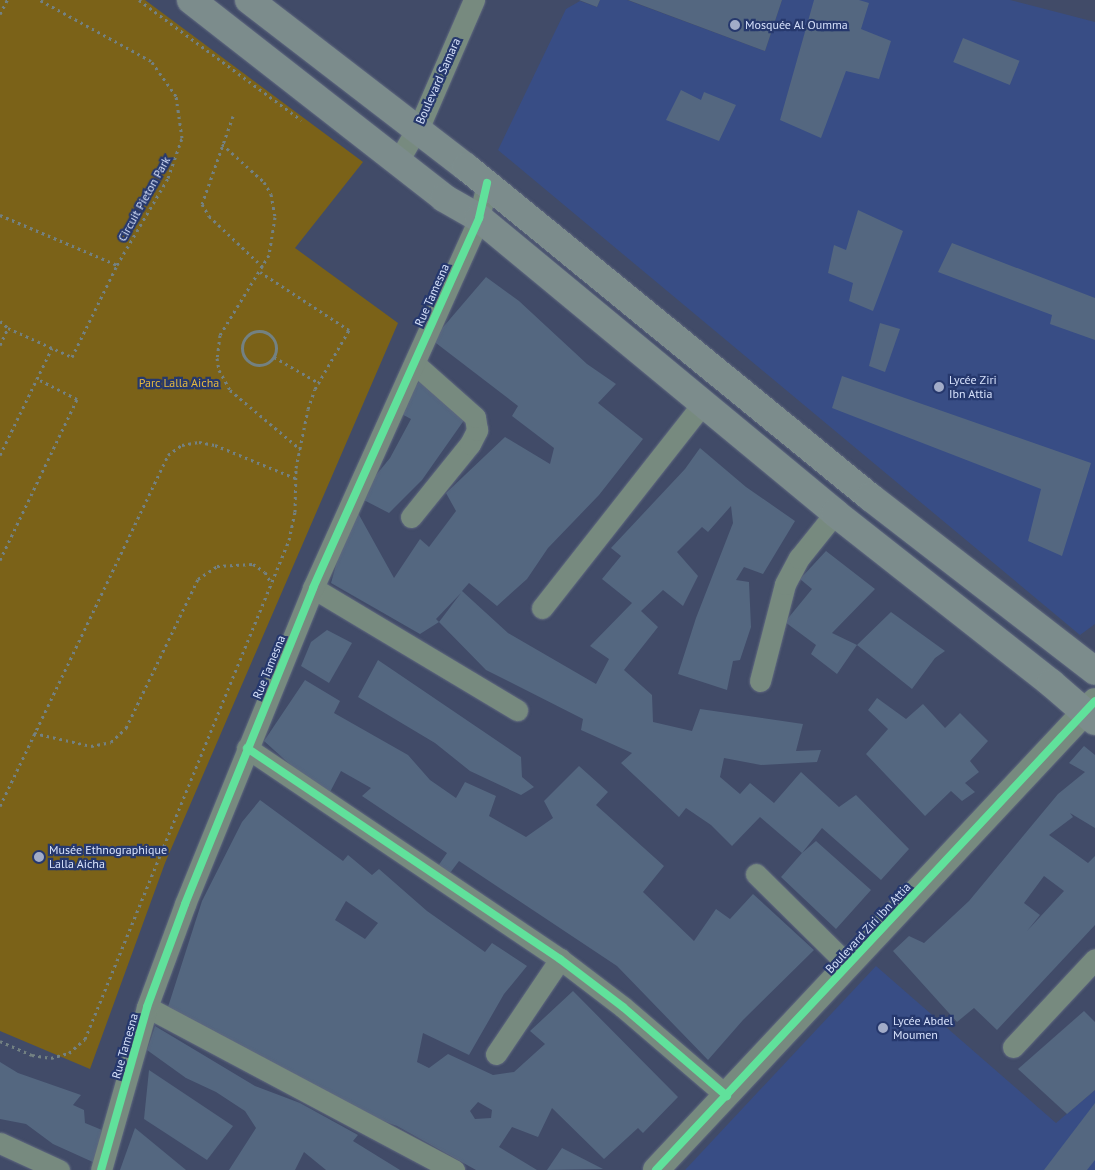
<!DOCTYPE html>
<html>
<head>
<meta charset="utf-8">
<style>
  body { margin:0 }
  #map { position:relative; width:1095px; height:1170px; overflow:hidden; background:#414b68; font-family:"PT Sans",sans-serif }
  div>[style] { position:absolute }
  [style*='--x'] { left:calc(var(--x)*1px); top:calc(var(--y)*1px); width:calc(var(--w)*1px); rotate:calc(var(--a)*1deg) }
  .built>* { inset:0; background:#384d85 }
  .green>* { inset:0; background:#7b6218 }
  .building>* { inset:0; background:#546780; transform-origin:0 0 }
  .path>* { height:3px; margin-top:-1.5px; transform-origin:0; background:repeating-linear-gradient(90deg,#738182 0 2.5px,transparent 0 6.5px) }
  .path>.ring { margin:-1.5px; padding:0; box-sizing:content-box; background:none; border:3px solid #738182; border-radius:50% }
  .roads { filter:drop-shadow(0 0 1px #5f687f) drop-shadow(0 0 1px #5f687f) }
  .minor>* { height:21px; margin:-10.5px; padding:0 10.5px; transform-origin:10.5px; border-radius:10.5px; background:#778a7f }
  .tertiary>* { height:26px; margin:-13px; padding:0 13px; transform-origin:13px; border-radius:13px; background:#778a7f }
  .primary>* { height:28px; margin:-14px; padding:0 14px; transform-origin:14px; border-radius:14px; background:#7c8c8c }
  .cycleway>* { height:8px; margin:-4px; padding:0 4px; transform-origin:4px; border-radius:4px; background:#60e19b }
  .dots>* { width:14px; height:14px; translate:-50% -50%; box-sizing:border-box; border:2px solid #26386d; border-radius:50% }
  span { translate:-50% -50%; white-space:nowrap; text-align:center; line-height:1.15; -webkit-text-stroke:4.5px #26386d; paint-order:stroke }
  .poi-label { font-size:12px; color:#d6e1fb }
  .left { translate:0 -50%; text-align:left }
  .street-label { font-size:12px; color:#d6e1fb }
  .park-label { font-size:12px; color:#e5b841 }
</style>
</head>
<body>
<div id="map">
  <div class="built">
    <div style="clip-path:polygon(600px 0,627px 0,765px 51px,782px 0,1010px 0,1095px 22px,1095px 624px,1080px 635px,498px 150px,566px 9px,580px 1px,597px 7px)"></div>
    <div style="clip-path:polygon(876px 966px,1056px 1123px,1095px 1090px,1095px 1170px,685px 1170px)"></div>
  </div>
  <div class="green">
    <div style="clip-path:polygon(0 0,145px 0,363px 162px,295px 248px,398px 323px,165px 863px,90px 1069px,0 1031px)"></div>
  </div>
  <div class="building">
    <div style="clip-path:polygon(579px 0,600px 0,597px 7px)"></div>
    <div style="clip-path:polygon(628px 0,782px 0,765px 51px)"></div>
    <div style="clip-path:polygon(814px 0,859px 0,869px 3px,861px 29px,891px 41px,879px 79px,846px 71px,821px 138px,780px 120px)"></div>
    <div style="left:963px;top:38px;width:61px;height:26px;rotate:22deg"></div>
    <div style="clip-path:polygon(681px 90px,701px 100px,704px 92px,736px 105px,719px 141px,666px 120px)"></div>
    <div style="clip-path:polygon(858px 210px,903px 231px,873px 311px,849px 301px,853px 283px,828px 273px,834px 245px,846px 250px)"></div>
    <div style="clip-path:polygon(952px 243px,1095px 298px,1095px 340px,1050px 324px,1052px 315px,938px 272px)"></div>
    <div style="clip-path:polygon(evenodd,486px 277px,519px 301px,587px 364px,616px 384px,598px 403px,643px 439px,599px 495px,548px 548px,527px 579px,497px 606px,469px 583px,462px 591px,508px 633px,596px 684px,609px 659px,590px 646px,632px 603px,602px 579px,621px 556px,611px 548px,685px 469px,700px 448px,746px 487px,795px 521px,763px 574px,744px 567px,736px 580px,749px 582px,751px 627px,740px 660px,733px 661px,727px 690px,678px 674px,696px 618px,733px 523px,731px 506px,708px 532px,702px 527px,677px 552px,698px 576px,683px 606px,663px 590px,641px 611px,658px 627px,624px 670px,652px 695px,653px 722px,692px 731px,700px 709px,803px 724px,796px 751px,821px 750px,817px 762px,761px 765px,724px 758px,720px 777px,740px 794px,750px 783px,774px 803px,801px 772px,839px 807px,856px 795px,909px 849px,881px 880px,822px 828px,802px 853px,816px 841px,871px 890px,836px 929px,781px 877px,802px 853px,760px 817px,732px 846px,711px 825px,686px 808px,679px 817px,621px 763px,632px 753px,581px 730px,583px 719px,486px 670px,439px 622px,420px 634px,331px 583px,353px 504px,394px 578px,420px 539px,429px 547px,456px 511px,446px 493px,505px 437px,550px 464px,554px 448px,512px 416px,518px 406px,432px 340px,486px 277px,461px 593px,439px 622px,436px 619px,461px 593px)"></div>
    <div style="clip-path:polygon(880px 323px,900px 329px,885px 372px,869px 366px)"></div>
    <div style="clip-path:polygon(842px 376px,1091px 463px,1062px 556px,1028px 541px,1041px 489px,832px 408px)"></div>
    <div style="clip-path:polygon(420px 381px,467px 416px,422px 480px,389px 513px,358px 497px,390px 458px,411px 419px,394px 410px)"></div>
    <div style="clip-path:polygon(826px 551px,875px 589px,832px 633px,857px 645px,837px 674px,811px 654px,816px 645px,785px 622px,812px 589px,800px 579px)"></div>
    <div style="clip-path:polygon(891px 612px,945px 651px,935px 658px,912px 689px,857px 645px)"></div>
    <div style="clip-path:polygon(327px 630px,352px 643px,329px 683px,301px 666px,311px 642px)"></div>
    <div style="clip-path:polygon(378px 660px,521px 757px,522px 777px,534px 787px,521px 795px,470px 771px,435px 743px,358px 697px)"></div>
    <div style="clip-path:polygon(305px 680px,340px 701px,334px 713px,408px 755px,430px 780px,456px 798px,465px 782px,496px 796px,489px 816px,526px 837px,553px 818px,544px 801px,579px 766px,608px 792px,596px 805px,664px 866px,643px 892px,694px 941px,716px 909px,730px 919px,753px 894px,814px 950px,743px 1020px,708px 1060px,617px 966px,459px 861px,447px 877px,436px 869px,447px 853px,362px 796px,371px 788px,341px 771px,330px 792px,294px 768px,264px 741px)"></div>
    <div style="clip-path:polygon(877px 698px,906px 719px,923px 704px,945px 728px,960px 713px,988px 741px,970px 761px,979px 772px,965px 783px,975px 792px,962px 801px,951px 791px,925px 816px,866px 754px,888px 729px,868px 710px)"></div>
    <div style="clip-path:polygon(evenodd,1084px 746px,1095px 755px,1095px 828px,1070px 813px,1073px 817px,1049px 835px,1088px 863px,1095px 856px,1095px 925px,997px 1030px,974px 1008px,957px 1022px,893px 951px,909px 936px,924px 943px,969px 901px,1058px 794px,1085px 772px,1069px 763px,1084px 746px,1044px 876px,1064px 891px,1027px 931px,1040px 915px,1024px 903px,1044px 876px)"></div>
    <div style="clip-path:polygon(evenodd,260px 800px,343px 861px,348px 855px,372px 875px,379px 869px,427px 911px,485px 952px,492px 943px,527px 966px,504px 994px,469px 1055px,423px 1033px,417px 1062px,429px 1068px,448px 1054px,493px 1075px,514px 1072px,545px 1044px,530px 1031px,573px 991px,678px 1097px,643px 1133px,638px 1128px,604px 1159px,552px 1108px,538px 1137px,512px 1127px,499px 1147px,537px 1170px,476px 1170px,397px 1126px,361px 1113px,168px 1007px,202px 901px,242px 822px,260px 800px,346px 901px,378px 923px,365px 939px,335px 920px,346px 901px,260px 800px,478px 1102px,492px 1110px,491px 1118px,475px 1119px,470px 1111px,478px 1102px)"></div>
    <div style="clip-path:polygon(1084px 1011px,1095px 1022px,1095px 1090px,1067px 1114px,1018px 1069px)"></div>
    <div style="clip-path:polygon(155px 1026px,255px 1086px,300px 1103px,358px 1135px,353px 1141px,400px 1170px,326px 1170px,304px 1152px,295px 1170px,229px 1170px,256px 1128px,245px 1111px,216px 1092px,186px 1078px,147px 1050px)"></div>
    <div style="clip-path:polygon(0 1062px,18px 1073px,81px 1095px,73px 1105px,84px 1110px,85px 1123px,102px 1130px,95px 1163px,53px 1144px,26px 1124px,0 1119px)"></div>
    <div style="clip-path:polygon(149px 1070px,233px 1126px,207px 1160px,144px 1119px)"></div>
    <div style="clip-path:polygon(1095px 1103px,1095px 1160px,1087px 1170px,1044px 1170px)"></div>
    <div style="clip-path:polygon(135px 1128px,186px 1170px,120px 1170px)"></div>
    <div style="clip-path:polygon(562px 1148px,603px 1169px,547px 1170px)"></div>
  </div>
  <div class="path">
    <div style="--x:139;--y:0;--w:202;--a:36.5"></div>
    <div style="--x:0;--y:14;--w:16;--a:-63"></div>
    <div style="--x:233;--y:116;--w:93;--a:109.4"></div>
    <div style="--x:202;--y:204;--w:14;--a:60"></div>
    <div style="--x:209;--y:216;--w:74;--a:43.4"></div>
    <div style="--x:222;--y:144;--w:57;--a:42.1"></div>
    <div style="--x:264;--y:182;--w:14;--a:60"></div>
    <div style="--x:271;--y:194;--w:23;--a:80"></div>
    <div style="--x:275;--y:217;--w:38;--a:99"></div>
    <div style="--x:269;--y:255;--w:94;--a:121.5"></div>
    <div style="--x:220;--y:335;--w:23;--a:97"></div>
    <div style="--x:217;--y:358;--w:12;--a:81"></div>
    <div style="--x:219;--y:370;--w:23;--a:61"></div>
    <div style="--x:230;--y:390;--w:92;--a:40.1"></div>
    <div style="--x:0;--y:215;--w:127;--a:23.1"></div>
    <div style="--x:0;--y:321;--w:11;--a:41"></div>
    <div style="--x:8;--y:328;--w:70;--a:24.4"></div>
    <div style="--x:72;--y:357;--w:102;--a:-63.9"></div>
    <div style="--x:117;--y:265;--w:101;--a:-59.6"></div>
    <div style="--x:168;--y:178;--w:42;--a:-70.7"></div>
    <div style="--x:182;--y:138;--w:42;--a:-98.1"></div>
    <div style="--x:176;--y:96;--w:43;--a:-125.5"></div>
    <div style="--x:151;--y:61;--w:127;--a:-151.2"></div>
    <div class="ring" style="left:242px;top:331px;width:31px;height:31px"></div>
    <div style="--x:0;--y:345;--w:19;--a:-65"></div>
    <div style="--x:274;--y:357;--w:52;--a:30"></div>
    <div style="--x:0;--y:455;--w:119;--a:-64.1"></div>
    <div style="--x:0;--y:560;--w:178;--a:-64.4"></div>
    <div style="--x:77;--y:399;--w:46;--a:-152.9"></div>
    <div style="--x:34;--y:733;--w:58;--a:12.8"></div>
    <div style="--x:91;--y:746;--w:20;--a:-11"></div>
    <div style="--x:111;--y:742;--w:21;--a:-43"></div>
    <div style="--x:126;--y:728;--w:165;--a:-64.2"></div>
    <div style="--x:198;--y:579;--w:23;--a:-34"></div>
    <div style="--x:217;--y:566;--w:36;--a:-3"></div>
    <div style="--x:253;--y:564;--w:14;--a:34"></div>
    <div style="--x:265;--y:572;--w:13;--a:61"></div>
    <div style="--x:0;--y:806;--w:389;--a:-64.4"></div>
    <div style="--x:168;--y:455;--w:17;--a:-36"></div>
    <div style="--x:182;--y:445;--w:17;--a:-10"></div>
    <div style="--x:199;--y:442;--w:16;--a:11"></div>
    <div style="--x:215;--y:445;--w:87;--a:22.4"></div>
    <div style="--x:0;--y:1041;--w:35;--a:24"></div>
    <div style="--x:32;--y:1055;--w:19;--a:9"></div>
    <div style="--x:51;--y:1058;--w:19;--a:-16"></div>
    <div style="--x:69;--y:1053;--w:21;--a:-41"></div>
    <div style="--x:85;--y:1039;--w:539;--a:-67.76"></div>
    <div style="--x:289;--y:540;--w:29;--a:-78"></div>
    <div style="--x:295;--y:512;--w:44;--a:-88.7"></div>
    <div style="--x:296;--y:468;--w:60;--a:-78.5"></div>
    <div style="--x:308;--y:409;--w:21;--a:-71"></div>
    <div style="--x:315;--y:389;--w:68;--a:-60"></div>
    <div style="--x:349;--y:330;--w:106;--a:-146.9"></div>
  </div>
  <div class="roads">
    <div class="minor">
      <div style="--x:398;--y:161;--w:48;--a:-59.7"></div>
      <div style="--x:422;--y:120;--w:131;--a:-66.6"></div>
      <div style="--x:411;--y:517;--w:94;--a:-51.1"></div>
      <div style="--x:470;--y:444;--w:16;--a:-63"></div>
      <div style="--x:477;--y:430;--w:13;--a:-99"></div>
      <div style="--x:475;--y:417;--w:81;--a:-138.5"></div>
      <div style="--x:313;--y:588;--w:238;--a:30.9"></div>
      <div style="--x:542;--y:608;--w:262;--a:-51.8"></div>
      <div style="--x:760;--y:681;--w:100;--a:-75.5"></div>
      <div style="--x:785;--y:584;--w:30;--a:-62"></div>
      <div style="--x:799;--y:558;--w:58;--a:-51.3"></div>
      <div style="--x:247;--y:748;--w:377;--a:34"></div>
      <div style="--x:560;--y:959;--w:79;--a:37.3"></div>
      <div style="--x:623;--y:1007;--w:137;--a:40.6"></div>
      <div style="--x:756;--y:874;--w:129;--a:44.7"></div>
      <div style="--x:147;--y:1007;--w:348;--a:28"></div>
      <div style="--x:1013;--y:1047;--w:120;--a:-47"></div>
      <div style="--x:496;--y:1054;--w:115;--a:-56"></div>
      <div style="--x:0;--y:1143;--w:65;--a:24.6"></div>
      <div style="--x:101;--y:1170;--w:169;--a:-74.2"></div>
      <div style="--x:147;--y:1007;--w:110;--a:-69.7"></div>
      <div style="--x:185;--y:904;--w:341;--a:-67.9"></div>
      <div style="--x:313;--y:588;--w:406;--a:-65.8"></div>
      <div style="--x:479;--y:218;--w:36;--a:-77"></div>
    </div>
    <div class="tertiary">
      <div style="--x:656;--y:1170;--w:642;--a:-46.89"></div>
    </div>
    <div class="primary">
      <div style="--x:191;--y:0;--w:321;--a:38"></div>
      <div style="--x:444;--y:198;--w:40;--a:29.7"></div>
      <div style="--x:479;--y:218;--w:462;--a:39.6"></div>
      <div style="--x:835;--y:513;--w:275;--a:38.2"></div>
      <div style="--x:1051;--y:683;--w:58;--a:40.8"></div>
      <div style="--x:249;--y:0;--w:274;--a:37.6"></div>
      <div style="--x:466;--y:167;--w:522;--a:39.24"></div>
      <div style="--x:870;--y:497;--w:284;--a:37.7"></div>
    </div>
  </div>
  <div class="cycleway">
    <div style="--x:247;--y:748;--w:377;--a:34"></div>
    <div style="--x:560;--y:959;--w:79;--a:37.3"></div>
    <div style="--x:623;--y:1007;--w:137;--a:40.6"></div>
    <div style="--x:101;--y:1170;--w:169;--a:-74.2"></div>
    <div style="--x:147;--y:1007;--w:110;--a:-69.7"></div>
    <div style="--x:185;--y:904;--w:341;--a:-67.9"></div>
    <div style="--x:313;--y:588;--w:406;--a:-65.8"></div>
    <div style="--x:479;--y:218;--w:36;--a:-77"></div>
    <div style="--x:656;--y:1170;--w:642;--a:-46.89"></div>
  </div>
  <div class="dots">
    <div style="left:735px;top:25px;background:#a2acc8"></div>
    <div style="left:939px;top:387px;background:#a2acc8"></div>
    <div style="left:39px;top:857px;background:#a2acc8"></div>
    <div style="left:883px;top:1028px;background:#a2acc8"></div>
  </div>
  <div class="poi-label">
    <span class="left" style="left:745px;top:25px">Mosquée Al Oumma</span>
    <span class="left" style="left:949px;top:387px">Lycée Ziri<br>Ibn Attia</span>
    <span class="left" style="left:49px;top:857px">Musée Ethnographique<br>Lalla Aicha</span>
    <span class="left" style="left:893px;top:1028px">Lycée Abdel<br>Moumen</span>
  </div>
  <div class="street-label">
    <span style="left:438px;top:81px;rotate:-66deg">Boulevard Samara</span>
    <span style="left:144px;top:199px;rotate:-61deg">Circuit Pieton Park</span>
    <span style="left:432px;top:295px;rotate:-66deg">Rue Tamesna</span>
    <span style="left:269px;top:667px;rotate:-68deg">Rue Tamesna</span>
    <span style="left:868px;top:928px;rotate:-47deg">Boulevard Ziri Ibn Attia</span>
    <span style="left:125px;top:1046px;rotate:-74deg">Rue Tamesna</span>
  </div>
  <div class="park-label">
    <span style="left:179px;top:383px">Parc Lalla Aicha</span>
  </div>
</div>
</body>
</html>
